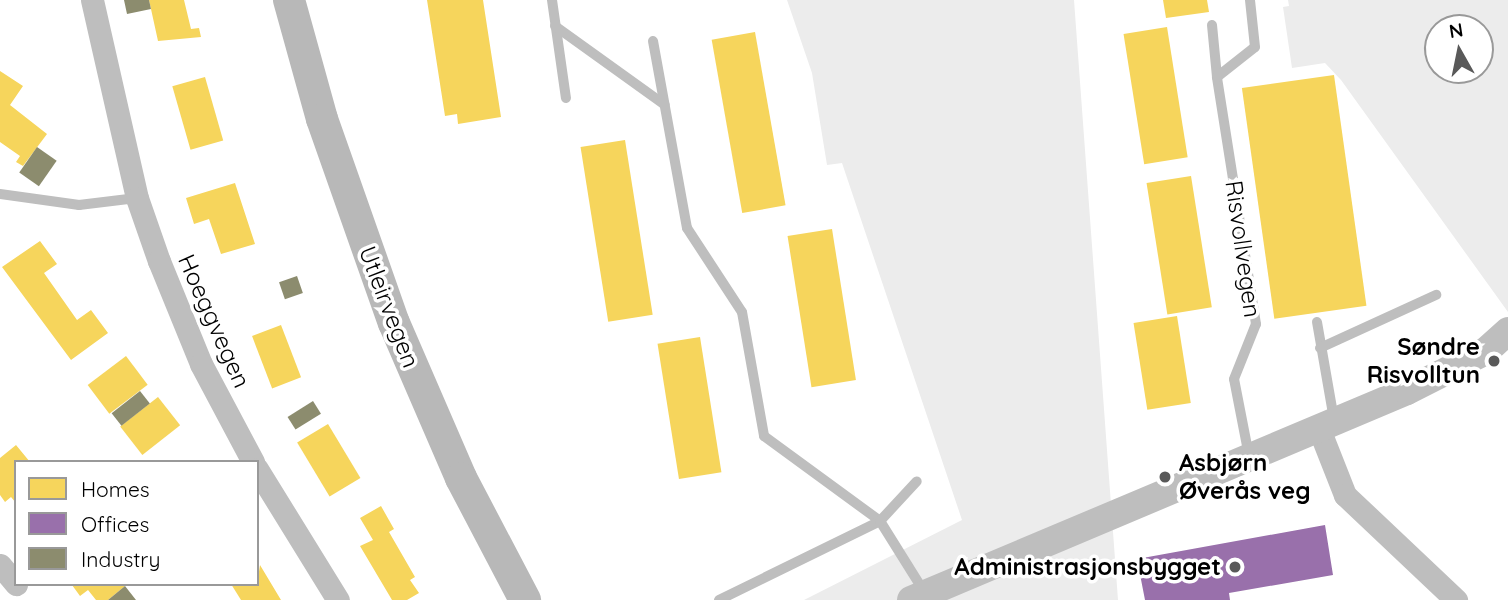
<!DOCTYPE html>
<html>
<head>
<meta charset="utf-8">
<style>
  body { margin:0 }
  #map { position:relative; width:1508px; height:600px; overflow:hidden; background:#fff; font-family:Quicksand,sans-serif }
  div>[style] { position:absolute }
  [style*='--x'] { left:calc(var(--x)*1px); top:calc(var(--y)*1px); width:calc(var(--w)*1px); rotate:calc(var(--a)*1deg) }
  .green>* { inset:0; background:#ececec }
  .homes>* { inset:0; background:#f6d55c; transform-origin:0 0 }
  .offices>* { inset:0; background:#9970ab }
  .industry>* { inset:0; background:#8c8c6e; transform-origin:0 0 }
  .service>* { height:10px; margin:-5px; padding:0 5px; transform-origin:5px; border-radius:5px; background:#bebebe }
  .minor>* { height:23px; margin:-11.5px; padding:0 11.5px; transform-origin:11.5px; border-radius:11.5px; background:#bebebe }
  .tertiary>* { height:28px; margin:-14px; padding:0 14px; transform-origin:14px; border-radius:14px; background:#bebebe }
  .secondary>* { height:32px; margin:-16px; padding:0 16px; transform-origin:16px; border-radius:16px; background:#b8b8b8 }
  .dots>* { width:19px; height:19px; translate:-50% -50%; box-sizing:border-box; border:4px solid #fff; border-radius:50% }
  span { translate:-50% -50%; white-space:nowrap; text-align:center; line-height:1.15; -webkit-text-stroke:7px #fff; paint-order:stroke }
  .street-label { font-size:24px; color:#000 }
  .poi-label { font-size:24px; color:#000; font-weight:700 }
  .right { translate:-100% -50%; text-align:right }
  .left { translate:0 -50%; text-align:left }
  .legend { position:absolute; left:14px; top:460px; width:245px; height:126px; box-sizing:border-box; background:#fff; border:2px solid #999; margin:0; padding:9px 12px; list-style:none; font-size:21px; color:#000 }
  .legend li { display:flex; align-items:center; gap:14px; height:35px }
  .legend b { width:35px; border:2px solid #999 }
  .north { position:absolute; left:1424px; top:14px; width:70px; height:70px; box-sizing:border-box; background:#fff; border:2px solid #999; border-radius:50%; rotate:351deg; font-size:19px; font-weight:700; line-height:28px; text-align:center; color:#000 }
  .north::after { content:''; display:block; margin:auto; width:24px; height:32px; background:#595959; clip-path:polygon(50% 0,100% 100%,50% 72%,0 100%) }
</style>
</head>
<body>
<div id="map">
  <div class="green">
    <div style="clip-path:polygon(787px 0,1074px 0,1118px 600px,804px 600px,962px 520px,842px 163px,827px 165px,812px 73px)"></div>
    <div style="clip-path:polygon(evenodd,1288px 0,1508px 0,1508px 312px,1341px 80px,1325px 63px,1292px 68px,1283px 7px,1289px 6px,1288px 0,1438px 28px,1480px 28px,1480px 70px,1438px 70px,1438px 28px)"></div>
  </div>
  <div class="homes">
    <div style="clip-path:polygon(149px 0,184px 0,191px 29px,199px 28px,201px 37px,158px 41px)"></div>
    <div style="clip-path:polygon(427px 0,483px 0,501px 117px,458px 124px,457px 114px,445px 116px)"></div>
    <div style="clip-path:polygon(1163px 0,1207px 0,1209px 12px,1166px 18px)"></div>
    <div style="left:1167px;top:27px;width:132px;height:44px;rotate:81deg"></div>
    <div style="left:755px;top:32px;width:176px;height:44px;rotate:80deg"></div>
    <div style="clip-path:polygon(0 71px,23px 86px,10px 105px,47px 134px,23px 166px,16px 162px,20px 156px,0 142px)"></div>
    <div style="left:1334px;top:75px;width:233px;height:93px;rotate:82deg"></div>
    <div style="left:205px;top:77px;width:66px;height:34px;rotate:74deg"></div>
    <div style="left:625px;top:140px;width:177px;height:45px;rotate:81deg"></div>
    <div style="left:1191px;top:176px;width:133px;height:45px;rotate:81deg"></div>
    <div style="clip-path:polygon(235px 183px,255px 244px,221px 254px,209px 219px,194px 224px,186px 198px)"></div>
    <div style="left:832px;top:229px;width:153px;height:45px;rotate:81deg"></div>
    <div style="clip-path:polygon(40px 241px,57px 264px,44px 273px,77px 320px,91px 310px,108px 333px,71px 360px,2px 267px)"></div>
    <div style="left:1177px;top:316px;width:88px;height:44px;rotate:81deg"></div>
    <div style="left:281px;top:325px;width:56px;height:31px;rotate:69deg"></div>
    <div style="left:700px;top:337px;width:137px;height:43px;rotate:81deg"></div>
    <div style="left:126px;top:356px;width:36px;height:48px;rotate:53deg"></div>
    <div style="left:158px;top:397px;width:36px;height:48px;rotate:52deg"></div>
    <div style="left:328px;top:424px;width:63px;height:36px;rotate:59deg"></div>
    <div style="clip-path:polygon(16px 445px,30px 462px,16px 462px,16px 503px,11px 497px,5px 502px,0 495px,0 458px)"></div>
    <div style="clip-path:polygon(381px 506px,394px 529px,389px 532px,415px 577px,410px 580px,419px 593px,407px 600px,392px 600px,360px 546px,373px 540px,360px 518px)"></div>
    <div style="clip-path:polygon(260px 565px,281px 600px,241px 600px,231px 584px,257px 584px)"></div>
    <div style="clip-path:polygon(72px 585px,124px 584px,125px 586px,108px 600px,96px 600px,88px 590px,80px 596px)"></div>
  </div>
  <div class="offices">
    <div style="clip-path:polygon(1325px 525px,1333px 575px,1229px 593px,1230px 600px,1145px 600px,1137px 559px)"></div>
  </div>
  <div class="industry">
    <div style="clip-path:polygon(124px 0,149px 0,151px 9px,127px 14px)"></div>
    <div style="left:37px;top:147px;width:24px;height:31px;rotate:35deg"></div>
    <div style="left:297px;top:276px;width:18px;height:19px;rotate:71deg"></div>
    <div style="left:140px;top:391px;width:16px;height:36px;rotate:52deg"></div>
    <div style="left:313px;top:401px;width:15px;height:30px;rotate:58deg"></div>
    <div style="clip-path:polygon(125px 586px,136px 600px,108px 600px)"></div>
  </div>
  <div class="service">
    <div style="--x:552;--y:0;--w:99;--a:81.9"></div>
    <div style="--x:1212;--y:25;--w:52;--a:84.5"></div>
    <div style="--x:555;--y:26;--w:135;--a:35.7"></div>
    <div style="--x:653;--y:41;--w:190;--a:79.7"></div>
    <div style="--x:687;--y:228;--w:100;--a:56.8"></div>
    <div style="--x:742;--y:312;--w:126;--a:79.9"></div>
    <div style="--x:764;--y:436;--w:144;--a:36.2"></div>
    <div style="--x:880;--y:521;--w:85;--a:58"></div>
    <div style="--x:0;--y:194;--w:80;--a:7.9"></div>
    <div style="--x:79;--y:205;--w:58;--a:-6.9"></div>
    <div style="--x:1317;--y:322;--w:98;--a:80.1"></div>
    <div style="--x:1320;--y:348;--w:128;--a:-24.6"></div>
    <div style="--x:1249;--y:456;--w:78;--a:-101"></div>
    <div style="--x:1234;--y:379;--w:59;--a:-68.2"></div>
    <div style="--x:1256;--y:324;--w:250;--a:-99"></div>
    <div style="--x:1217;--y:77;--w:48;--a:-38.3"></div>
    <div style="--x:1255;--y:47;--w:47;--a:-96.1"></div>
    <div style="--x:719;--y:600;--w:179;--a:-26.1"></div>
    <div style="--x:880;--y:521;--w:54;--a:-47.2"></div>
  </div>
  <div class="minor">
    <div style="--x:92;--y:0;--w:203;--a:77.2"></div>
    <div style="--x:137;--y:198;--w:67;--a:70.8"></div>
    <div style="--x:159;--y:261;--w:111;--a:67.8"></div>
    <div style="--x:201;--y:364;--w:111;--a:62"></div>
    <div style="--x:1319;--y:429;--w:71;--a:68.5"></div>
    <div style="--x:1345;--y:495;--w:153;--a:43.4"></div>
    <div style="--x:257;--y:469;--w:154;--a:58.3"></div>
    <div style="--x:0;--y:565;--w:25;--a:50"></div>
  </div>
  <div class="tertiary">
    <div style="--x:911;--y:600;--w:538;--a:-22.85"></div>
    <div style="--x:1407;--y:391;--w:89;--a:-26.9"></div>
    <div style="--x:1486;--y:351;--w:30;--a:-42"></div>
  </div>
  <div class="secondary">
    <div style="--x:289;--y:0;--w:123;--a:74.5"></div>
    <div style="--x:322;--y:119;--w:216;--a:70.6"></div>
    <div style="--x:394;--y:323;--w:169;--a:66.6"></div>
    <div style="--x:461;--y:478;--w:138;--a:62.3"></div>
  </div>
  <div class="dots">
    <div style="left:1494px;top:361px;background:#595959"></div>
    <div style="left:1165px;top:477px;background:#595959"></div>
    <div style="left:1235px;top:567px;background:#595959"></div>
  </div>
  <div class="street-label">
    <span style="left:1243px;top:249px;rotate:82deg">Risvollvegen</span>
    <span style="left:389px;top:307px;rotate:69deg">Utleirvegen</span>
    <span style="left:214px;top:321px;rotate:66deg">Hoeggvegen</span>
  </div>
  <div class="poi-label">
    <span class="right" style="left:1480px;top:361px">Søndre<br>Risvolltun</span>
    <span class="left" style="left:1179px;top:477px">Asbjørn<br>Øverås veg</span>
    <span class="right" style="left:1221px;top:567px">Administrasjonsbygget</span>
  </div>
  <ul class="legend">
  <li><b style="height:19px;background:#f6d55c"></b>Homes</li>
  <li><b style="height:19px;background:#9970ab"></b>Offices</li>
  <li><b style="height:19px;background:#8c8c6e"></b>Industry</li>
  </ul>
  <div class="north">N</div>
</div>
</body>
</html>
